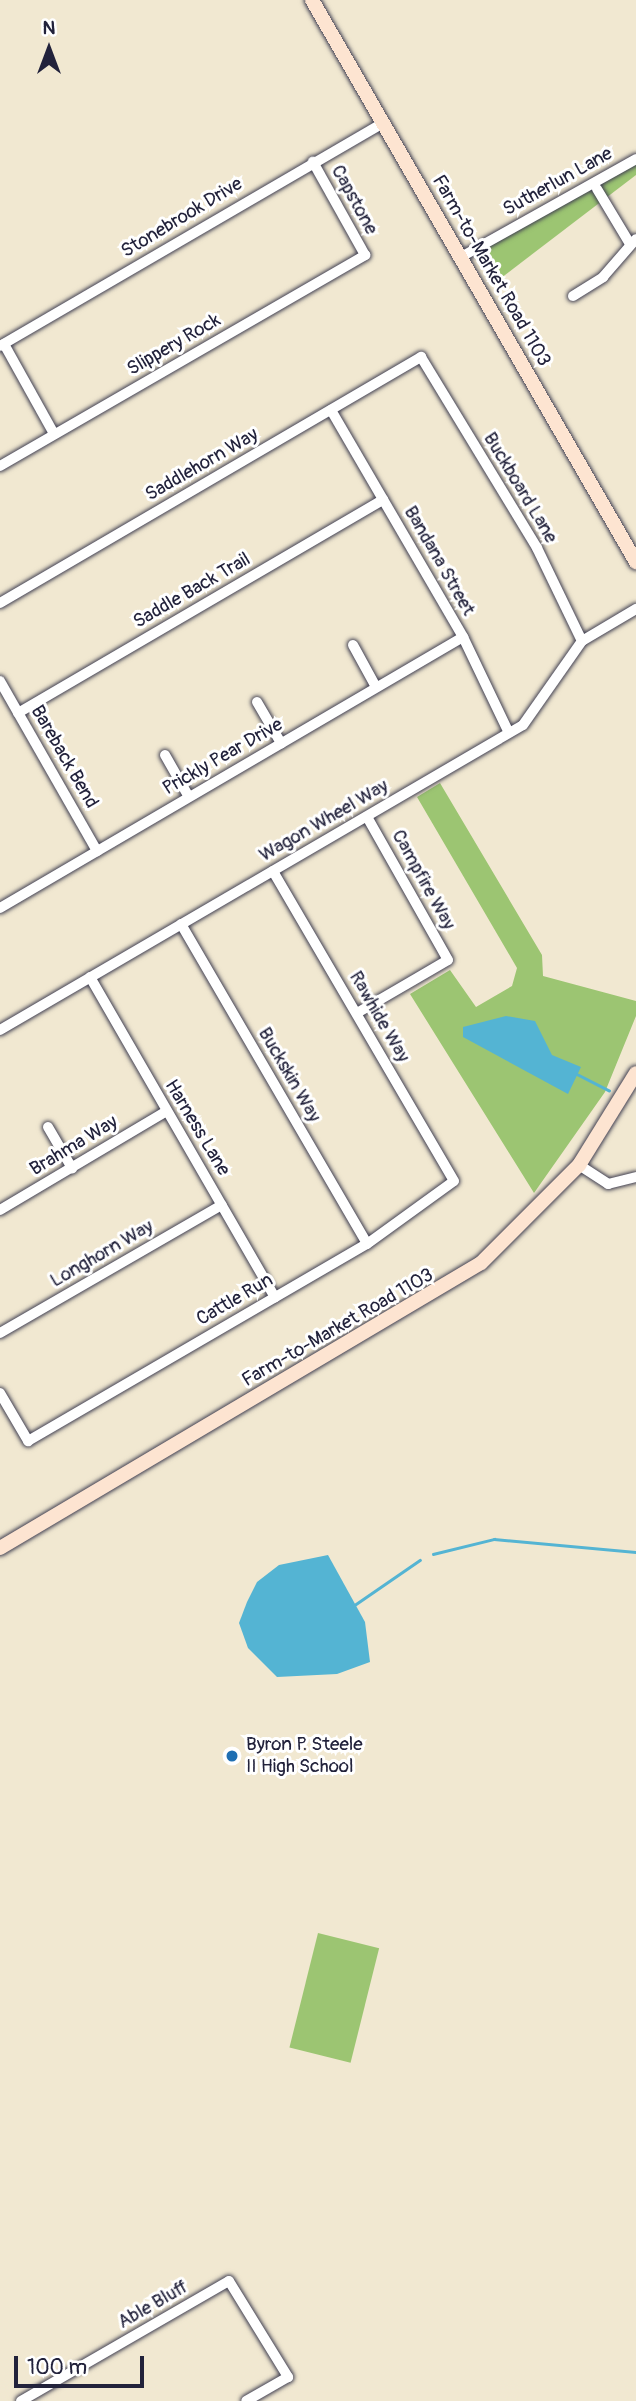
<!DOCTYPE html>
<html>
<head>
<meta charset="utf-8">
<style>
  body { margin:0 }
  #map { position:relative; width:636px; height:2401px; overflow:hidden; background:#f1e8d1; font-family:Pangolin,sans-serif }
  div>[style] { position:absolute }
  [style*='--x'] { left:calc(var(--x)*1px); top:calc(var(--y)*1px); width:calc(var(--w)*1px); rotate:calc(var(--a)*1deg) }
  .green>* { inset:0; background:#9cc572; transform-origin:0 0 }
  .water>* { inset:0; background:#54b4d3 }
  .stream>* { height:2.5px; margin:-1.25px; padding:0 1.25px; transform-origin:1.25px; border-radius:1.25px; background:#54b4d3 }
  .roads { filter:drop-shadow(0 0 2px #414052) drop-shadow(0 0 2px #414052) }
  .minor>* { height:10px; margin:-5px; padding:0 5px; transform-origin:5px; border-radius:5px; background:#fff }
  .secondary>* { height:14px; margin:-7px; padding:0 7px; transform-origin:7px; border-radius:7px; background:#fde4d1 }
  .dots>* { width:19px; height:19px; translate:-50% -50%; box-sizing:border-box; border:4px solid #fff; border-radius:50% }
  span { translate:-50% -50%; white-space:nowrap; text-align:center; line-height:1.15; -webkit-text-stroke:6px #fff; paint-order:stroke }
  .street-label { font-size:19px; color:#22223b }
  .poi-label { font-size:19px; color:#22223b }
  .left { translate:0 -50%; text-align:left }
  .north { position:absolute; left:14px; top:14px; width:70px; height:70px; -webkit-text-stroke:5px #fff; paint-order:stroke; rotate:0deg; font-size:19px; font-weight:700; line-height:28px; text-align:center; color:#22223b }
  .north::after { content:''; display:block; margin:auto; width:24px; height:32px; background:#22223b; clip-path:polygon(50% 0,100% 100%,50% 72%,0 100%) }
  .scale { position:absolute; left:14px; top:2356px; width:130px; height:32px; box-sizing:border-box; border:4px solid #22223b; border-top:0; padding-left:9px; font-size:21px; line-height:24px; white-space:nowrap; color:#22223b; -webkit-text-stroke:5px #fff; paint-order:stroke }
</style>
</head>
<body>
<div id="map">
  <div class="green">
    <div style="clip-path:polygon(636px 163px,636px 175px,501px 278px,484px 248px)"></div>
    <div style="clip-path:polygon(440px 783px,542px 955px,543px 976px,636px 1001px,636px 1016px,605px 1092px,534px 1193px,410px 994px,450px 970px,476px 1007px,512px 986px,517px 968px,417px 797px)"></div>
    <div style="left:318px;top:1933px;width:63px;height:118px;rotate:14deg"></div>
  </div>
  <div class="water">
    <div style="clip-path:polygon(506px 1016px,535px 1021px,552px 1055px,581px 1067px,568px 1094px,463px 1037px,463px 1027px)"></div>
    <div style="clip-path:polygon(328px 1555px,365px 1622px,370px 1662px,337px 1674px,277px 1677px,248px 1648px,239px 1623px,247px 1602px,257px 1582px,279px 1565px)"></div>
  </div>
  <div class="stream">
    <div style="--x:577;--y:1074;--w:36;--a:27"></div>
    <div style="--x:433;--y:1554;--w:63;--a:-13.8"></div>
    <div style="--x:494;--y:1539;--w:143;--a:5.2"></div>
    <div style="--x:353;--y:1606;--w:81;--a:-34.5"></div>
  </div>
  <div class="roads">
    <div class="minor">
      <div style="--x:597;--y:189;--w:64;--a:59"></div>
      <div style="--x:461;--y:257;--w:201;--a:-29.2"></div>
      <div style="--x:573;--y:296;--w:36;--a:-32"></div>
      <div style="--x:603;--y:277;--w:50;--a:-49"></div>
      <div style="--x:4;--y:344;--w:103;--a:60.9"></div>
      <div style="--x:0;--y:346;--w:443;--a:-30.2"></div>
      <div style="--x:331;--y:410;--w:263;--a:59.8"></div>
      <div style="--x:463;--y:637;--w:106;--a:64.4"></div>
      <div style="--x:0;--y:466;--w:422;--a:-30"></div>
      <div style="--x:365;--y:255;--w:107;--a:-119.2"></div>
      <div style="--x:0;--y:603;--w:488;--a:-30.3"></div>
      <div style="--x:421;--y:357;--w:223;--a:58.7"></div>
      <div style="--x:537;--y:548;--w:103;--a:64.2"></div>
      <div style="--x:353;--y:645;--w:48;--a:61.3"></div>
      <div style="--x:0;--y:681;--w:196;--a:60.3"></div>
      <div style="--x:257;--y:702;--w:48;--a:59.7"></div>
      <div style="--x:18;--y:713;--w:423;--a:-30.3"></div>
      <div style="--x:165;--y:755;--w:48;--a:60.3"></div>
      <div style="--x:0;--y:908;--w:536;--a:-30.34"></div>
      <div style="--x:181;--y:924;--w:370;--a:59.8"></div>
      <div style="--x:90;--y:977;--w:370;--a:60"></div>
      <div style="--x:357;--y:1013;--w:105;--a:-30.2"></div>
      <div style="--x:448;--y:960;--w:164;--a:-119.5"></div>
      <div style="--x:0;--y:1030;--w:605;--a:-30.25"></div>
      <div style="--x:523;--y:725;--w:103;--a:-54.9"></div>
      <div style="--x:582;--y:641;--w:63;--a:-30.7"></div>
      <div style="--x:48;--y:1127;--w:48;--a:59.7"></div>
      <div style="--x:579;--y:1165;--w:35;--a:33"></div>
      <div style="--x:608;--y:1184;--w:29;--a:-14"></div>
      <div style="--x:0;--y:1210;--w:192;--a:-30.7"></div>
      <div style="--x:0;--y:1333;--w:256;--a:-30"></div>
      <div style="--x:0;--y:1393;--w:56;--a:59.7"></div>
      <div style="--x:28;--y:1441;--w:392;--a:-30.2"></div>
      <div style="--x:367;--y:1244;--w:107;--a:-35.9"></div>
      <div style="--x:454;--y:1181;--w:359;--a:-120.3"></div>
      <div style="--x:21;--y:2401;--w:240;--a:-30"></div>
      <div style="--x:229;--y:2281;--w:113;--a:58.4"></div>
      <div style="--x:288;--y:2377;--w:48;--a:150.3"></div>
    </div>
    <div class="secondary">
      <div style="--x:312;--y:0;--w:649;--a:60.04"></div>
      <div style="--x:0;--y:1548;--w:559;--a:-30.65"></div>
      <div style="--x:481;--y:1263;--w:139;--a:-45"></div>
      <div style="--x:579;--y:1165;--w:108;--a:-58.2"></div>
    </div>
  </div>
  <div class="dots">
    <div style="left:232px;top:1756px;background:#1f6fb2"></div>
  </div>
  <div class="street-label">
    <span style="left:558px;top:182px;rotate:-29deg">Sutherlun Lane</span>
    <span style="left:354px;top:200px;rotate:61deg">Capstone</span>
    <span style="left:182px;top:218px;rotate:-31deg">Stonebrook Drive</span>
    <span style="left:491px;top:271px;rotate:60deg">Farm-to-Market Road 1103</span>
    <span style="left:174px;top:345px;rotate:-30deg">Slippery Rock</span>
    <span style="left:202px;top:465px;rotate:-30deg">Saddlehorn Way</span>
    <span style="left:520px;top:488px;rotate:59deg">Buckboard Lane</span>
    <span style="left:439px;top:561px;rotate:60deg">Bandana Street</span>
    <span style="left:192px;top:591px;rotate:-30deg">Saddle Back Trail</span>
    <span style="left:64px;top:757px;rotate:60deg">Bareback Bend</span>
    <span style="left:223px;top:757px;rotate:-30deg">Prickly Pear Drive</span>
    <span style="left:324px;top:821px;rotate:-30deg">Wagon Wheel Way</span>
    <span style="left:423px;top:880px;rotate:61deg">Campfire Way</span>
    <span style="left:379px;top:1017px;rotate:60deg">Rawhide Way</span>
    <span style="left:289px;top:1075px;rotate:60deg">Buckskin Way</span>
    <span style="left:197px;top:1128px;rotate:59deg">Harness Lane</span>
    <span style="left:74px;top:1146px;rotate:-31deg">Brahma Way</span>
    <span style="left:102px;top:1254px;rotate:-30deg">Longhorn Way</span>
    <span style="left:235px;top:1300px;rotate:-30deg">Cattle Run</span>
    <span style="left:338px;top:1328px;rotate:-30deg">Farm-to-Market Road 1103</span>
    <span style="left:153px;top:2305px;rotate:-30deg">Able Bluff</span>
  </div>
  <div class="poi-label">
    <span class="left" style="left:246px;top:1756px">Byron P. Steele<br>II High School</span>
  </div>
  <div class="north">N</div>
  <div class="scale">100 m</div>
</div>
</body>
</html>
